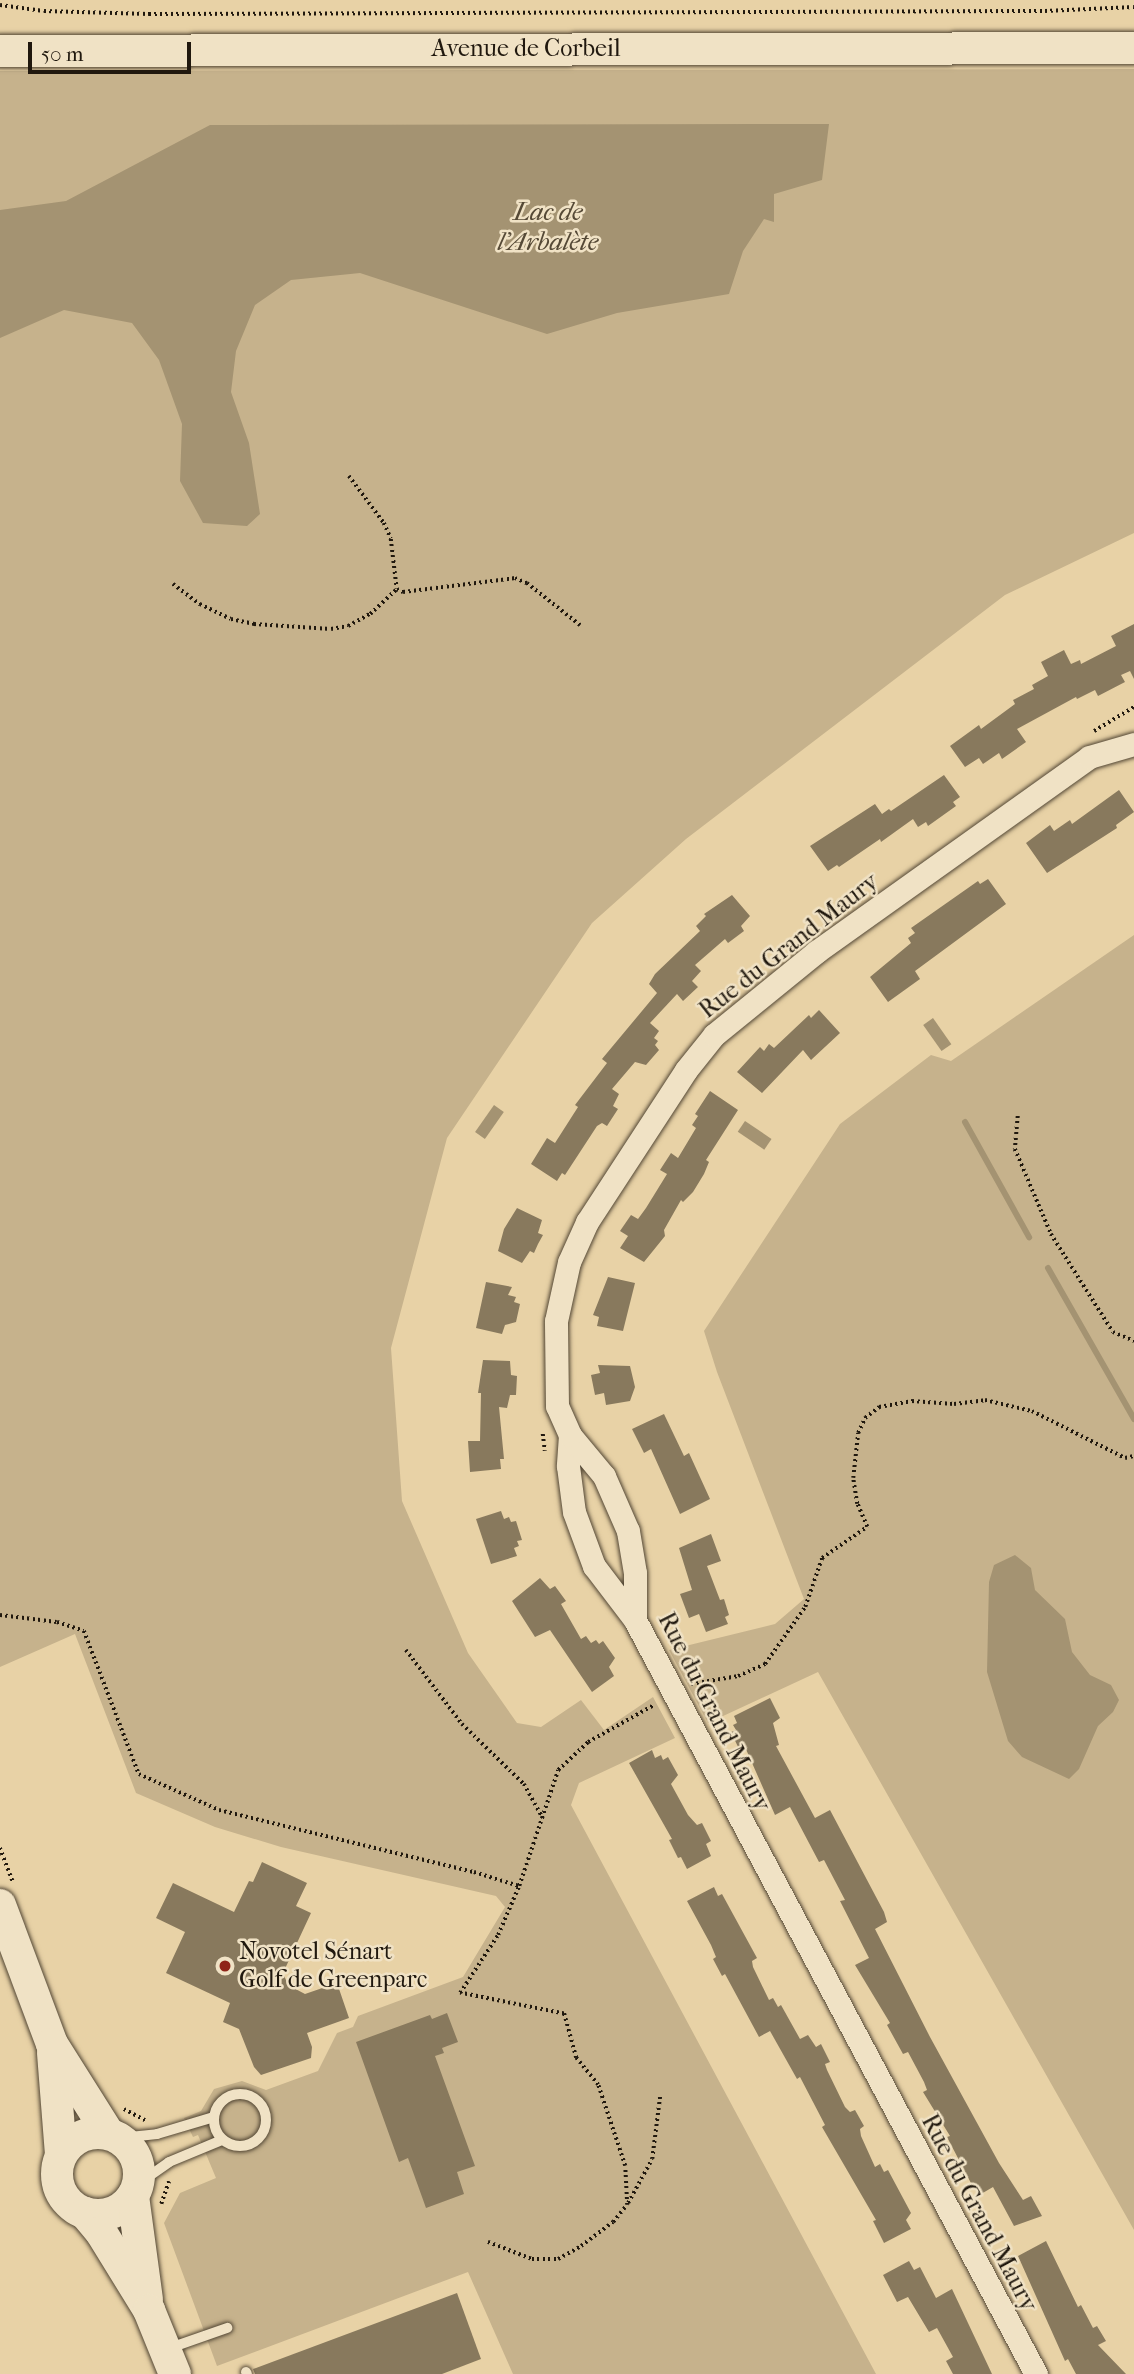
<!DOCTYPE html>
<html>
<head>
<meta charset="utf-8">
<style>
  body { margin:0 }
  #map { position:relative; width:1134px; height:2374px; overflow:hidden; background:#e8d2a6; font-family:"IM FELL French Canon",serif }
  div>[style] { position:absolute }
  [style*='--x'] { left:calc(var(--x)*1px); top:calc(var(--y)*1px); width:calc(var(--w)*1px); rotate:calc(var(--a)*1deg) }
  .green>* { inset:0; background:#c6b28c }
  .water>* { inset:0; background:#a49372; transform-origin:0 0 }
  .stream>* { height:6px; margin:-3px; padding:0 3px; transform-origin:3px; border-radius:3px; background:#a49372 }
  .building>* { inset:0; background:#88795d }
  .path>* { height:3.5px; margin-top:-1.75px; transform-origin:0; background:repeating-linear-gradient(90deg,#20180e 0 2px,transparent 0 5.5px) }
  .roads { filter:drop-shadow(0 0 2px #524634) drop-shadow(0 0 2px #524634) }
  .service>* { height:10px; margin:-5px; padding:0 5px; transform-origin:5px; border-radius:5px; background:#f0e2c5 }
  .service>.ring { margin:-5px; padding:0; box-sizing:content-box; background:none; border:10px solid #f0e2c5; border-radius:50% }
  .minor>* { height:23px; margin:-11.5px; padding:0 11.5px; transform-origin:11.5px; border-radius:11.5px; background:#f0e2c5 }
  .secondary>* { height:32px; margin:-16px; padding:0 16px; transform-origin:16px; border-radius:16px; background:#f0e2c5 }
  .secondary>.ring { margin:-16px; padding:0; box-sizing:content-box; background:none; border:32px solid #f0e2c5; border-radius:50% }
  .dots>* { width:19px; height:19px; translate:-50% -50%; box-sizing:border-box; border:4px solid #f0e2c5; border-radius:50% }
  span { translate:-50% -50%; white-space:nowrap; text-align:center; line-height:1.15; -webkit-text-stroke:5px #f0e2c5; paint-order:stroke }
  .street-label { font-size:24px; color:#20180e }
  .poi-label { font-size:24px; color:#20180e }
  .left { translate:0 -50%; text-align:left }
  .water-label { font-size:26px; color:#554936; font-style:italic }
  .scale { position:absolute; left:28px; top:42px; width:163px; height:32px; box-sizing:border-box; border:4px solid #20180e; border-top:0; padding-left:9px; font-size:21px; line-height:24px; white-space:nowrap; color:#20180e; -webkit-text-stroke:5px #f0e2c5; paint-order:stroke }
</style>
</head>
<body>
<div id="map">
  <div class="green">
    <div style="clip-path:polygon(1134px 69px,1134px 533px,1005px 595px,686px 839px,592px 923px,447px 1138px,391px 1348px,402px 1501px,468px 1653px,517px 1723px,541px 1727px,581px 1700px,604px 1730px,653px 1697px,675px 1738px,579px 1783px,571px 1805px,876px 2374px,513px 2374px,468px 2272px,217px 2366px,164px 2223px,180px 2193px,216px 2178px,198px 2135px,193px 2137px,184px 2118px,201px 2111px,214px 2089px,242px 2081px,266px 2090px,318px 2071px,337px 2033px,353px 2027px,358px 2016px,463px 1977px,505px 1907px,496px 1896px,281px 1847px,215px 1827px,136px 1793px,75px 1634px,0 1667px,0 71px)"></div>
    <div style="clip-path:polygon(1134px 935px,1134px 2230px,818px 1672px,708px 1723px,669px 1650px,775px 1624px,804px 1599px,717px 1372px,704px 1331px,840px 1124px,931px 1055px,951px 1061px)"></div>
  </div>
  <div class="water">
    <div style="clip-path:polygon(829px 124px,822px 180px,774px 194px,774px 222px,764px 219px,743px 251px,729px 294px,617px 313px,547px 334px,360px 273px,291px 280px,255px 305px,236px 351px,231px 392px,249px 443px,260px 514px,247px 526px,203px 523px,180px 481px,182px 424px,159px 360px,132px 323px,64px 310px,0 338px,0 210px,66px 201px,210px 125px)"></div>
    <div style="left:933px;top:1018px;width:32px;height:12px;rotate:55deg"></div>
    <div style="left:494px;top:1105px;width:12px;height:33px;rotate:35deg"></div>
    <div style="left:745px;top:1121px;width:32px;height:13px;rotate:34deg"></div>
    <div style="clip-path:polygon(1015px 1555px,1031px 1568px,1035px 1590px,1065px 1619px,1072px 1652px,1090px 1675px,1111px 1685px,1119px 1700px,1113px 1712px,1098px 1726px,1079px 1769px,1069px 1779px,1022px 1757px,1008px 1741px,987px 1672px,989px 1582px,994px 1565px)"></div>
  </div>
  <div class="stream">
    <div style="--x:965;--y:1122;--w:132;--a:60.9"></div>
    <div style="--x:1048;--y:1268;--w:174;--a:60.3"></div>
  </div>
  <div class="building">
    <div style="clip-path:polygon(1134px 624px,1134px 679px,1130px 671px,1121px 675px,1125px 682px,1098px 696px,1095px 690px,1077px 699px,1076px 697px,1017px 729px,1026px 742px,1002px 759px,999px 753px,983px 764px,979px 758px,965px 767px,950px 746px,979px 725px,981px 729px,1015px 704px,1013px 700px,1034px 689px,1032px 685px,1048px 676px,1041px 662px,1064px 650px,1071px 664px,1080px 660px,1081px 664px,1116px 646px,1111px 636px)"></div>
    <div style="clip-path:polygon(944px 775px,960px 797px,953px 802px,956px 806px,928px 826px,926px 822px,918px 827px,913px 819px,881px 842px,880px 839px,839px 867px,837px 865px,828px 871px,810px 846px,875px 804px,882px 814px,889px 809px,891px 811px)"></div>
    <div style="clip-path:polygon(1119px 790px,1134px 812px,1116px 825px,1117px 828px,1047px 873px,1026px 843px,1050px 825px,1054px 831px,1070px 820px,1072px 824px)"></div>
    <div style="clip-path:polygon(988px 879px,1006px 904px,915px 971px,920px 979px,888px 1002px,870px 977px,911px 943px,908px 938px,915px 933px,911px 928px,978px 881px,980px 884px)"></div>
    <div style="clip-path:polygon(732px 895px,750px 916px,741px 926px,744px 931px,728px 943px,725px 939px,695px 965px,701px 971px,692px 981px,698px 987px,683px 1001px,677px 994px,650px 1023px,659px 1031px,654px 1038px,658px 1041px,655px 1045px,659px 1050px,646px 1065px,635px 1062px,612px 1089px,619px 1094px,613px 1106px,618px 1109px,607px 1126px,602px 1123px,597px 1126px,565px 1175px,562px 1173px,557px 1181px,531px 1164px,547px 1138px,555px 1143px,578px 1107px,575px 1105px,607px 1063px,602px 1059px,657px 993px,649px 984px,655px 974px,700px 931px,696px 926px,706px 916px,704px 914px)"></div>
    <div style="clip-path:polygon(819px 1010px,840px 1033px,811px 1060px,803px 1050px,762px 1093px,737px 1072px,760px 1047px,764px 1051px,769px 1044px,774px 1048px,809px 1015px,811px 1018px)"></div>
    <div style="clip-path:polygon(710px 1091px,738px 1110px,706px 1160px,709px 1162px,704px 1174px,693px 1192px,683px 1202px,681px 1200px,664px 1230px,665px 1236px,644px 1262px,620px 1248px,628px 1236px,620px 1231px,631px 1215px,638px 1219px,646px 1208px,667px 1174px,660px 1170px,671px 1153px,678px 1158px,696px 1128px,692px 1125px,698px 1116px,695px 1114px)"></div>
    <div style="clip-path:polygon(517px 1208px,542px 1220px,538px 1233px,543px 1235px,538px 1244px,534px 1253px,530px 1251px,522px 1263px,498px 1251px,504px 1229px)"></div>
    <div style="clip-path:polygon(608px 1277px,635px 1283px,623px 1331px,597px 1326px,599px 1317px,593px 1315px)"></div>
    <div style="clip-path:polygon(486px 1282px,512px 1287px,508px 1295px,516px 1297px,514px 1302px,520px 1304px,516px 1322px,505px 1325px,502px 1334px,476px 1328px)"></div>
    <div style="clip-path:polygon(483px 1360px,510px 1361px,511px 1375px,517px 1376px,516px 1395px,510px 1395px,507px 1408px,499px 1407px,504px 1459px,500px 1459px,501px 1469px,470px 1472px,468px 1441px,480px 1441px,481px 1393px,478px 1393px)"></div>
    <div style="clip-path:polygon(598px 1365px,630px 1366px,635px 1387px,630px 1401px,606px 1405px,604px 1393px,595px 1395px,591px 1375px,600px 1373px)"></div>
    <div style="clip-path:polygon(664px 1414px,684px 1456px,689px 1453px,710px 1499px,680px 1514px,651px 1449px,644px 1453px,632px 1429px)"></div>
    <div style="clip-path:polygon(501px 1511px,504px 1519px,509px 1517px,511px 1522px,516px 1521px,522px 1540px,517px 1541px,519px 1546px,514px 1548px,517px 1556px,491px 1564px,476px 1519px)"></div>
    <div style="clip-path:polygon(711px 1534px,721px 1561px,707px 1566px,720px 1600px,724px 1599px,729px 1615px,725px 1617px,728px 1624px,706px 1632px,699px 1614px,689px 1618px,680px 1594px,692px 1590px,679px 1548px)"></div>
    <div style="clip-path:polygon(540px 1578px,550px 1589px,555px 1586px,566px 1601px,561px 1604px,581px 1639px,586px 1636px,591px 1643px,596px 1640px,599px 1644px,603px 1641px,615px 1658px,609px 1667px,614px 1676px,592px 1692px,550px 1630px,535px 1637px,512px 1601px)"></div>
    <div style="clip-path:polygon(770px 1698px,780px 1718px,773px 1723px,779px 1745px,776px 1746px,815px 1818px,830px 1810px,884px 1912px,887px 1922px,875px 1929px,930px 2037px,999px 2163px,1023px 2200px,1031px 2196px,1042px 2216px,1014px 2226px,993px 2187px,981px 2194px,977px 2186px,973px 2187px,947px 2137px,950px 2136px,923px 2092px,927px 2090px,924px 2082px,908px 2052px,903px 2054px,887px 2025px,890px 2023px,855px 1965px,869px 1958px,840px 1901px,845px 1900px,824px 1860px,819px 1862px,790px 1807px,775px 1815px,745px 1747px,739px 1749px,731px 1732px,736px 1730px,733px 1725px,737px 1723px,734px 1716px)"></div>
    <div style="clip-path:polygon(652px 1750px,655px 1758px,661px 1755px,663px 1760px,668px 1757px,678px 1775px,671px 1784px,688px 1815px,697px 1825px,702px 1823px,711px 1841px,706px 1844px,711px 1856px,687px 1869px,681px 1857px,678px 1858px,669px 1840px,672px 1839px,629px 1763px)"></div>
    <div style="clip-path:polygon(262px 1862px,307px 1883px,296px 1906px,311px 1913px,283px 1973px,288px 1985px,305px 1994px,337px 1983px,349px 2018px,307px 2033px,312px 2047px,311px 2058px,261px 2075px,254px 2067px,239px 2029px,223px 2022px,230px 2003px,166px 1973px,185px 1932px,156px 1918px,173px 1883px,234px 1912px,249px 1881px,253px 1882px)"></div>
    <div style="clip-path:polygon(714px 1887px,718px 1896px,722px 1894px,757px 1958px,752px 1961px,753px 1967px,769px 2000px,773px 1998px,778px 2007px,781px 2005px,800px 2039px,808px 2035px,816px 2047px,821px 2044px,830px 2062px,825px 2064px,827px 2070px,845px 2107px,850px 2112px,855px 2110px,864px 2126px,860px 2129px,861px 2136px,875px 2167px,880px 2164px,884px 2172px,888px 2170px,911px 2213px,906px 2220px,911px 2229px,884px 2243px,873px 2221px,876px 2220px,822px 2127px,825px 2125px,800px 2077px,797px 2079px,770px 2031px,759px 2037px,725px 1974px,722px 1976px,713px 1959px,716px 1957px,711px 1945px,687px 1901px)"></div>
    <div style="clip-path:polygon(447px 2013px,458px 2042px,442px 2048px,444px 2053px,435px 2056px,475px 2166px,457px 2172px,464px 2194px,426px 2208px,408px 2158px,399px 2162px,356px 2042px,430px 2015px,432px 2019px)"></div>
    <div style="clip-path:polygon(1046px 2241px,1078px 2307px,1081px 2305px,1093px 2328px,1097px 2326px,1106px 2341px,1098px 2345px,1126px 2374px,1076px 2374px,1068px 2359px,1065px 2361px,1018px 2256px)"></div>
    <div style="clip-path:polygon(909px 2261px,914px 2270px,920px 2267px,936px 2298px,952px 2289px,992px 2374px,953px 2374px,946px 2361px,953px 2357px,937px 2328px,929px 2332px,908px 2297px,897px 2302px,883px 2275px)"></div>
    <div style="clip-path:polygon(457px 2293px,481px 2359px,442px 2374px,255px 2374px,253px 2369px)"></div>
  </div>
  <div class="path">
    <div style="--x:0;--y:5;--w:44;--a:7.8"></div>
    <div style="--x:44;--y:11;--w:105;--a:1.6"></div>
    <div style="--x:149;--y:14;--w:896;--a:-0.19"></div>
    <div style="--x:1045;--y:11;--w:89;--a:-2.6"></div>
    <div style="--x:349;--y:476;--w:59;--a:53.3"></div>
    <div style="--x:384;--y:523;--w:17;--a:66"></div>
    <div style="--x:391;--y:539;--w:50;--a:83.2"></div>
    <div style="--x:397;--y:589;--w:7;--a:27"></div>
    <div style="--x:403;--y:592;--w:113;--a:-7.1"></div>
    <div style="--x:515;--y:578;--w:13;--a:23"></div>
    <div style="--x:527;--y:583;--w:68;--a:38.4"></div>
    <div style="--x:173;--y:584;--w:34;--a:37"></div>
    <div style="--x:200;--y:604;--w:34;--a:26"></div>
    <div style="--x:231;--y:619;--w:24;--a:12"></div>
    <div style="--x:254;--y:624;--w:77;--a:3.7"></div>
    <div style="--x:331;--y:629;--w:17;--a:-10"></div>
    <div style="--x:348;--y:626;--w:25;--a:-29"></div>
    <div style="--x:370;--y:614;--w:37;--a:-43"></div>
    <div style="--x:1094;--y:731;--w:47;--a:-31"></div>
    <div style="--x:1018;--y:1116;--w:33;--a:95"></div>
    <div style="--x:1015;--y:1149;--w:92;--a:67"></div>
    <div style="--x:1051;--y:1234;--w:116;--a:57.7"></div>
    <div style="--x:1113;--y:1332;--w:23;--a:23"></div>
    <div style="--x:543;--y:1434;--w:17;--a:83"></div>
    <div style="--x:0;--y:1615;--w:57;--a:7"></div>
    <div style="--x:57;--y:1622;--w:28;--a:18"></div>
    <div style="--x:84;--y:1631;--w:153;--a:69"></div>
    <div style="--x:139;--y:1774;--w:88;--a:24.2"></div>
    <div style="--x:219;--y:1810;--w:262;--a:13.7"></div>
    <div style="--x:474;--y:1872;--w:47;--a:17.3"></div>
    <div style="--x:519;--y:1886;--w:122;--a:-71.4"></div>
    <div style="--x:558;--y:1770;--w:41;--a:-43"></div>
    <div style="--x:588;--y:1742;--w:76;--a:-29.3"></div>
    <div style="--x:406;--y:1650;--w:93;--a:52.9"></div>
    <div style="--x:462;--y:1724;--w:86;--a:44.1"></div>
    <div style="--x:524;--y:1784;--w:39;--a:61"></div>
    <div style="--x:691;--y:1684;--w:48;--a:-9.7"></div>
    <div style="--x:738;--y:1676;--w:30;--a:-24"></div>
    <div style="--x:765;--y:1664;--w:70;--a:-54.9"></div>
    <div style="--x:805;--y:1607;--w:52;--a:-70.9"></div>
    <div style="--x:822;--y:1558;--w:55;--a:-34.6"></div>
    <div style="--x:867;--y:1527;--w:25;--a:-113"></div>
    <div style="--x:857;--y:1504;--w:26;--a:-99"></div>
    <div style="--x:853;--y:1478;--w:45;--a:-83.7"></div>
    <div style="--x:858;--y:1433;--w:17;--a:-65"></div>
    <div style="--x:865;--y:1418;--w:18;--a:-38"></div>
    <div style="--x:879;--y:1407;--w:34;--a:-10"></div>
    <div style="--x:912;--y:1401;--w:42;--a:4.1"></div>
    <div style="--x:954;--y:1404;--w:31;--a:-7"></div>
    <div style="--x:985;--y:1400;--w:48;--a:13.2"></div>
    <div style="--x:1032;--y:1411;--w:104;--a:26.8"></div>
    <div style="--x:1125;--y:1458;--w:9;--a:-13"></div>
    <div style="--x:0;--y:1848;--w:36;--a:69"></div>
    <div style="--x:124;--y:2109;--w:24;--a:28"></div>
    <div style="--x:628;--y:2203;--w:50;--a:-61.4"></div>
    <div style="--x:652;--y:2159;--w:64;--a:-82.8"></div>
    <div style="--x:161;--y:2204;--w:24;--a:-71"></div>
    <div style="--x:488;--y:2242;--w:47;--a:21.1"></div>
    <div style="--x:532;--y:2259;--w:26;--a:0"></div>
    <div style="--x:558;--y:2259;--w:26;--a:-29"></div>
    <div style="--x:581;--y:2246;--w:40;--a:-37"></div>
    <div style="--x:613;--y:2222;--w:22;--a:-51"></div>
    <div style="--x:627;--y:2205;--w:39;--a:-93"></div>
    <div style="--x:625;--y:2166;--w:85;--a:-108.4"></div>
    <div style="--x:598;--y:2085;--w:35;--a:-129"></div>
    <div style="--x:576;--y:2058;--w:46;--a:-105.3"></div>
    <div style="--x:564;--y:2014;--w:106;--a:-168.6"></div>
    <div style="--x:460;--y:1993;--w:69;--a:-56.8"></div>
    <div style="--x:498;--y:1935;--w:53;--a:-66.8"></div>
  </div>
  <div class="roads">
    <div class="service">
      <div class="ring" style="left:214px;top:2094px;width:42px;height:42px"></div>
      <div style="--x:120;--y:2138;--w:37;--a:-6"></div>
      <div style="--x:157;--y:2134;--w:59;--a:-16.6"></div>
      <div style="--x:138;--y:2184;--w:38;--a:-35"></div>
      <div style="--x:169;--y:2162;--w:57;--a:-22.5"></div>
      <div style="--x:167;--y:2349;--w:64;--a:-19.3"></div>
      <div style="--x:246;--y:2372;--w:2;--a:63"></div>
    </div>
    <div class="minor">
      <div style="--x:570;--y:1435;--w:31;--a:94"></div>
      <div style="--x:568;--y:1466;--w:46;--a:82.6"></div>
      <div style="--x:574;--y:1512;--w:58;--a:69.7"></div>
      <div style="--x:594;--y:1566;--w:68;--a:52.8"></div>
      <div style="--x:1036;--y:2374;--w:854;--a:-118.01"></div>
      <div style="--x:635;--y:1620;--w:47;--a:-90"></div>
      <div style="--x:635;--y:1573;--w:43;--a:-99.5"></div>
      <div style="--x:628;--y:1531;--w:60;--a:-113.6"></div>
      <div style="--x:604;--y:1476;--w:53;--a:-129.7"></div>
      <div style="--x:570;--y:1435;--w:32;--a:-114"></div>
      <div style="--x:557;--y:1406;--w:85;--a:-90.7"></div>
      <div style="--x:556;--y:1321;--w:60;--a:-77.6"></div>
      <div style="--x:569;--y:1262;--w:44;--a:-65.8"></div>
      <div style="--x:587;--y:1222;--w:181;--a:-56.9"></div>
      <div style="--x:686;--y:1070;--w:45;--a:-51.3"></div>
      <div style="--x:714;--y:1035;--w:132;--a:-39.1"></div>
      <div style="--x:816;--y:952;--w:335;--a:-35.5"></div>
      <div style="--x:1089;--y:757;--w:47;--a:-16.1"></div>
    </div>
    <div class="secondary">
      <div style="--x:0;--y:51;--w:1134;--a:-0.15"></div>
      <div style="--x:0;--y:1905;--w:148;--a:69.5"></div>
      <div style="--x:52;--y:2044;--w:105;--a:57.8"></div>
      <div style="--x:53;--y:2053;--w:102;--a:85.5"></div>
      <div class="ring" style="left:57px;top:2133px;width:50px;height:50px"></div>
      <div style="--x:133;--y:2196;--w:104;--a:82.3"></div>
      <div style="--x:85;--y:2213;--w:25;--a:50"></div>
      <div style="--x:101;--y:2232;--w:92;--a:58.4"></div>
      <div style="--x:149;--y:2310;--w:69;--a:67.9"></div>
    </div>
  </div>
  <div class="dots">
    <div style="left:225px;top:1966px;background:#8f2418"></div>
  </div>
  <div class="street-label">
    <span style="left:526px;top:49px">Avenue de Corbeil</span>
    <span style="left:789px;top:946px;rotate:-38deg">Rue du Grand Maury</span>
    <span style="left:714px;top:1712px;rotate:63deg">Rue du Grand Maury</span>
    <span style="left:979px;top:2213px;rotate:62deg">Rue du Grand Maury</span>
  </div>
  <div class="poi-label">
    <span class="left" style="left:239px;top:1966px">Novotel Sénart<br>Golf de Greenparc</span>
  </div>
  <div class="water-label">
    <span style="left:548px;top:227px">Lac de<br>l'Arbalète</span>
  </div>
  <div class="scale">50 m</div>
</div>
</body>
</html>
